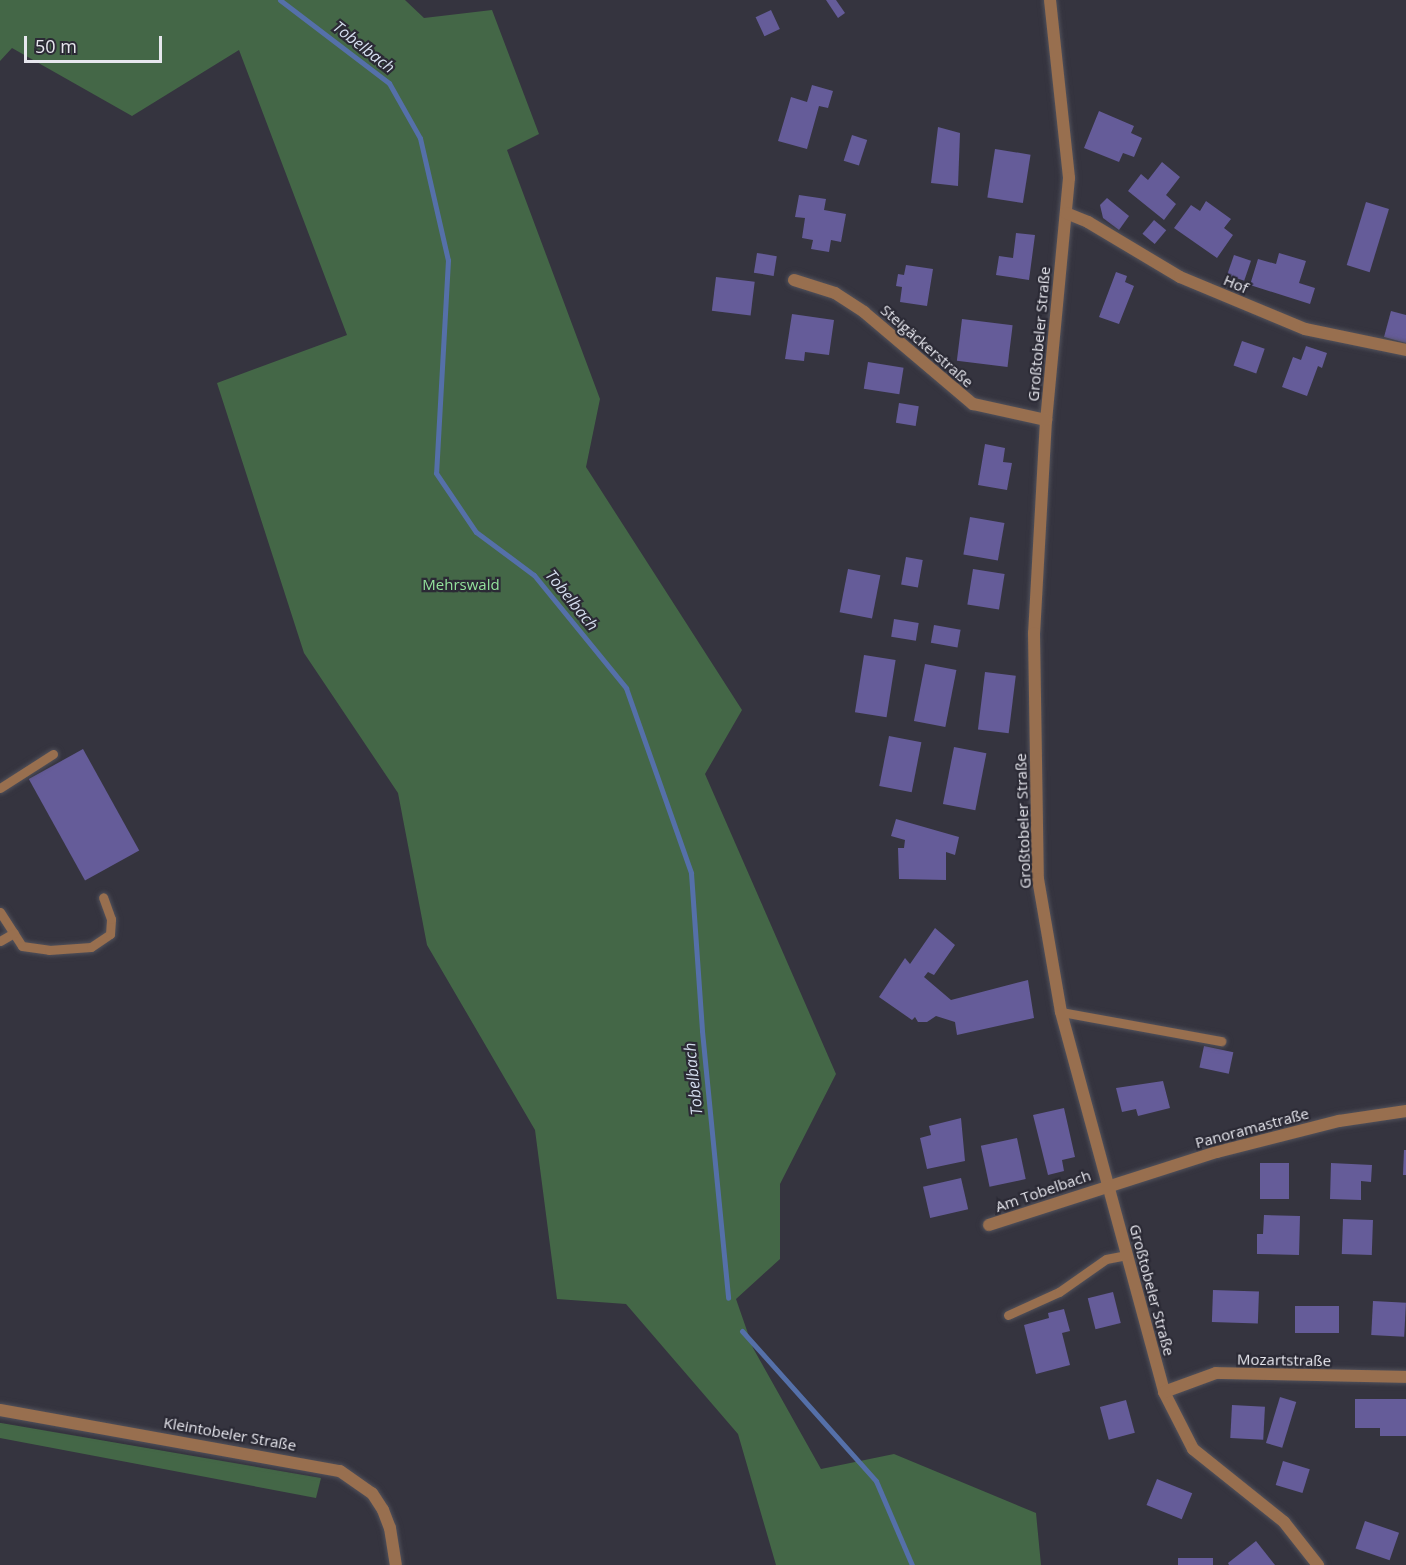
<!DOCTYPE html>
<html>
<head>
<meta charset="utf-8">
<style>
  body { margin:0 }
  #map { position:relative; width:1406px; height:1565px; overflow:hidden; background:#35343f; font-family:"Open Sans",sans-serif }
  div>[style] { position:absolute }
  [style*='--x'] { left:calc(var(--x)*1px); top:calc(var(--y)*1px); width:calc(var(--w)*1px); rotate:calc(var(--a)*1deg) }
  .green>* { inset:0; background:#446747 }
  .stream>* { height:5px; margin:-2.5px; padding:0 2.5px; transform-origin:2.5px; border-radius:2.5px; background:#5570a9 }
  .building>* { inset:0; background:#655c99; transform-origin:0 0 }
  .roads { filter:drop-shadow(0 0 2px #51515b) drop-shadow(0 0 2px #51515b) }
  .lane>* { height:9px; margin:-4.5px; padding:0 4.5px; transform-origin:4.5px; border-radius:4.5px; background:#986f4f }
  .street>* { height:12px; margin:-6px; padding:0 6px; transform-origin:6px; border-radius:6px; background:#986f4f }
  span { translate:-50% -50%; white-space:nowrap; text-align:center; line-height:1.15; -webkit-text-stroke:4.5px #2b2a35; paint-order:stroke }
  .street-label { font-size:15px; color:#e7e7ee }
  .park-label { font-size:15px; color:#93e29c }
  .water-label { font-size:16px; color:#d5deef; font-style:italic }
  .scale { position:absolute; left:24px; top:36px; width:138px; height:27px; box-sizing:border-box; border:3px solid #e7e7ee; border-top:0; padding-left:8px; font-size:18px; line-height:21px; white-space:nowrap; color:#e7e7ee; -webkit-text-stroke:4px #2b2a35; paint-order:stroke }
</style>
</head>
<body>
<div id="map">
  <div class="green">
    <div style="clip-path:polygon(0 0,405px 0,424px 18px,492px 10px,539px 134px,507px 150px,600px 399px,586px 467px,742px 710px,705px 774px,836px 1074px,780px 1184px,780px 1259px,736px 1299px,753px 1348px,821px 1469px,894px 1454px,1036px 1513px,1041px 1565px,776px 1565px,738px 1434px,626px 1304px,557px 1299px,535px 1130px,427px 945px,398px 793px,304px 653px,217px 383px,347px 335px,239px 50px,132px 116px,12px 48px,0 61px)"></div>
    <div style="clip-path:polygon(0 1423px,1px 1423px,321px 1478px,316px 1498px,0 1438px)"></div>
  </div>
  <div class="stream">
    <div style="--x:280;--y:0;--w:137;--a:37.3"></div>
    <div style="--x:389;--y:83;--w:63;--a:60.6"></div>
    <div style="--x:420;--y:138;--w:125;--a:77.1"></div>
    <div style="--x:448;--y:260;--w:213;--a:93.2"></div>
    <div style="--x:436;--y:473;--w:71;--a:55.9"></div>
    <div style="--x:476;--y:532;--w:72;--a:36.6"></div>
    <div style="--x:534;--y:575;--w:146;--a:50.8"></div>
    <div style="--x:626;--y:688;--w:196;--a:70.6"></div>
    <div style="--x:691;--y:873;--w:158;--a:86"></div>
    <div style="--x:702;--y:1031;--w:268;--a:84.4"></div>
    <div style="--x:742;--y:1331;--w:201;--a:48.2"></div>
    <div style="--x:876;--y:1481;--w:91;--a:66.8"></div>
  </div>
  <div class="building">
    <div style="clip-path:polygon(826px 0,836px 0,845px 13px,838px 18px)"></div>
    <div style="left:771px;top:10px;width:21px;height:17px;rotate:65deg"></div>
    <div style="clip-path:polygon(812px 85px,833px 91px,828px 108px,819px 106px,807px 149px,778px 141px,791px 97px,807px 102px)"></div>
    <div style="clip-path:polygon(1099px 111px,1134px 126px,1131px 133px,1142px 138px,1134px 157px,1123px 153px,1119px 162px,1084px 148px)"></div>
    <div style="clip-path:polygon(938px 127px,960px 133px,958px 186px,931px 183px)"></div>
    <div style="left:852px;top:135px;width:16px;height:27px;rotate:18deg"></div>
    <div style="left:995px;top:149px;width:36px;height:49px;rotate:9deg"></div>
    <div style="clip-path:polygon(1162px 162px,1180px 177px,1166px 195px,1176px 204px,1164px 220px,1128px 191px,1141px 174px,1148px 180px)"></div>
    <div style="clip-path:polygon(799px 195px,826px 199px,824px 210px,846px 214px,841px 242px,831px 240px,829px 252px,811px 249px,813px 240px,802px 238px,805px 218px,795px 217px)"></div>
    <div style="clip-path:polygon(1107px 198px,1129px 216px,1119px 230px,1103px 218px,1100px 205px)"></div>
    <div style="clip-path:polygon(1206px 201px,1231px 219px,1224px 228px,1233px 235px,1217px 258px,1174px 228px,1191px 205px,1200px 211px)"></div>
    <div style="left:1366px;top:202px;width:24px;height:66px;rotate:17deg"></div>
    <div style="left:1154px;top:220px;width:16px;height:18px;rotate:40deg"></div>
    <div style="clip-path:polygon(1016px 233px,1035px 235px,1029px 280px,996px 275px,999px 256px,1013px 258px)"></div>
    <div style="left:757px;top:253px;width:20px;height:20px;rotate:9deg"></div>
    <div style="clip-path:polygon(1279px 253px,1306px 261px,1299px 283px,1315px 288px,1310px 304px,1250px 285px,1258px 259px,1276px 264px)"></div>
    <div style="left:1234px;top:255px;width:18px;height:21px;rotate:19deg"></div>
    <div style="clip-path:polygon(906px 265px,933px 269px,927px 306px,900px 302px,902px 287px,896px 286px,898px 274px,904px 275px)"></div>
    <div style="clip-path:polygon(1116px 272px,1127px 276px,1125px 282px,1134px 286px,1119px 324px,1099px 317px)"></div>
    <div style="left:716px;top:277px;width:39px;height:34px;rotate:7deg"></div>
    <div style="clip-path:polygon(1391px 311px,1406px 315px,1406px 343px,1384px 337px)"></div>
    <div style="clip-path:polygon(792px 314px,834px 320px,829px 355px,805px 352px,804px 361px,785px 359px)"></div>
    <div style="left:962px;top:319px;width:51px;height:42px;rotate:7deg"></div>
    <div style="left:1242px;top:341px;width:24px;height:26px;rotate:19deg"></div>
    <div style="clip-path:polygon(1306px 346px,1327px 353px,1322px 368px,1318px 366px,1307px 396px,1282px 387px,1293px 357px,1301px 360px)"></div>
    <div style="left:868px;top:362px;width:36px;height:27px;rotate:9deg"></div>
    <div style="left:899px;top:403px;width:20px;height:20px;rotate:9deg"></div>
    <div style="clip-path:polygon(985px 444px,1005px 448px,1003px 462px,1012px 463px,1007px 490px,978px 485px)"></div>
    <div style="left:970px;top:517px;width:35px;height:38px;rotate:10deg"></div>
    <div style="left:906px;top:557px;width:17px;height:28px;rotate:10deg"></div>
    <div style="left:848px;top:569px;width:33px;height:44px;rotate:11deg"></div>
    <div style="left:973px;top:569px;width:32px;height:36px;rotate:9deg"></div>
    <div style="left:894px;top:619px;width:25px;height:18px;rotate:9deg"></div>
    <div style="left:934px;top:625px;width:27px;height:18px;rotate:10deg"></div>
    <div style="left:864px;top:655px;width:32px;height:58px;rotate:9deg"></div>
    <div style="left:925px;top:664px;width:32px;height:58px;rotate:11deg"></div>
    <div style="left:985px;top:672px;width:31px;height:58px;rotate:7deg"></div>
    <div style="left:889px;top:736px;width:33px;height:51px;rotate:11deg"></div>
    <div style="left:954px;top:747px;width:33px;height:58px;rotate:11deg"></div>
    <div style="left:83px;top:749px;width:116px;height:62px;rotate:61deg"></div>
    <div style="clip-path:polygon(896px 819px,959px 837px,955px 855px,946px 852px,946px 880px,899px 879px,898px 848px,904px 848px,905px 840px,891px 836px)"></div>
    <div style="clip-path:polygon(935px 928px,955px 945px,934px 975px,928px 972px,924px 977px,951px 1000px,1028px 980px,1034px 1018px,957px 1035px,955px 1022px,936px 1016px,927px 1022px,918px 1022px,915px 1017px,912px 1020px,879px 997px,905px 958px,910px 964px)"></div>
    <div style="left:1204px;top:1046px;width:30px;height:22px;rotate:12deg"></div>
    <div style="clip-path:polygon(1163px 1081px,1170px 1108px,1138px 1116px,1136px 1109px,1122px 1112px,1116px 1088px)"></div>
    <div style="clip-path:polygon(1064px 1108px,1075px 1157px,1062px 1160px,1064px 1171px,1048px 1175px,1033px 1115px)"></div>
    <div style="clip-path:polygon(961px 1118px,965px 1161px,927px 1169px,920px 1138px,931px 1135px,929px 1126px)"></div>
    <div style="left:1017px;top:1138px;width:42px;height:37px;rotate:78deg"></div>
    <div style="clip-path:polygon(1404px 1150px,1406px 1150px,1406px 1175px,1403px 1175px)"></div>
    <div style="left:1260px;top:1163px;width:29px;height:36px"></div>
    <div style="clip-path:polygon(1331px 1163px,1372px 1165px,1371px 1182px,1361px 1181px,1361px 1200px,1330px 1199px)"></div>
    <div style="left:961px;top:1178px;width:32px;height:39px;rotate:77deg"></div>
    <div style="clip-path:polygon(1264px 1215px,1300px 1216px,1299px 1255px,1257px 1254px,1257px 1234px,1263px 1234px)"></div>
    <div style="left:1343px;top:1219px;width:30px;height:35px;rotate:2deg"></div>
    <div style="left:1213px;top:1290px;width:46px;height:32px;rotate:2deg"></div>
    <div style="left:1113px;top:1292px;width:32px;height:26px;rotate:76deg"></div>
    <div style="left:1373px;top:1301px;width:33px;height:34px;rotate:3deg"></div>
    <div style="left:1295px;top:1306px;width:44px;height:27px"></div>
    <div style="clip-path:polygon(1064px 1309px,1070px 1331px,1062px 1333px,1070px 1365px,1036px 1374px,1024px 1325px,1049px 1318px,1048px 1313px)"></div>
    <div style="left:1280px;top:1397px;width:17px;height:48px;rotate:17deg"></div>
    <div style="clip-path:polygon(1355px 1399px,1406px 1399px,1406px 1436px,1380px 1436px,1380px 1428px,1355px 1428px)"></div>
    <div style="left:1126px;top:1400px;width:34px;height:27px;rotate:75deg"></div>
    <div style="left:1232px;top:1405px;width:33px;height:33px;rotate:3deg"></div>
    <div style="left:1283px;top:1461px;width:28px;height:25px;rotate:17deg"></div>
    <div style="left:1157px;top:1479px;width:38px;height:28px;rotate:22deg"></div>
    <div style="left:1365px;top:1521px;width:36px;height:29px;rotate:19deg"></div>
    <div style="clip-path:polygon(1256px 1541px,1275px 1565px,1229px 1565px,1228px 1563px)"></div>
    <div style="left:1178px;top:1558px;width:35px;height:7px"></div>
  </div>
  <div class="roads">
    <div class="lane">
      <div style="--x:0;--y:788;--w:63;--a:-32.7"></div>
      <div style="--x:0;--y:912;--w:40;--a:57.1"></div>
      <div style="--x:22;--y:946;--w:27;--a:8"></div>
      <div style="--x:49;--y:950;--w:42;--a:-4.1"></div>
      <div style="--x:91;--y:947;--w:23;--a:-34"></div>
      <div style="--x:110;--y:934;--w:15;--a:-86"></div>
      <div style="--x:111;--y:919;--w:23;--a:-110"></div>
      <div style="--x:0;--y:941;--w:16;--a:-30"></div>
      <div style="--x:1061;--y:1012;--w:163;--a:10.3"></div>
      <div style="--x:1008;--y:1315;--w:56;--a:-24.3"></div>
      <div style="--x:1059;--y:1292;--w:57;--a:-35.1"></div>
      <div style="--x:1106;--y:1259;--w:21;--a:-11"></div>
    </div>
    <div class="street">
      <div style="--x:1050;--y:0;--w:179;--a:83.9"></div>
      <div style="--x:1069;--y:178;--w:243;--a:95.4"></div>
      <div style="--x:1046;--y:420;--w:213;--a:93.2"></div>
      <div style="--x:1034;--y:633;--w:246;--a:89.1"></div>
      <div style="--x:1038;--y:879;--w:135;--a:80.2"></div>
      <div style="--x:1061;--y:1012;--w:394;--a:74.8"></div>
      <div style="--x:1164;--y:1392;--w:64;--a:63"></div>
      <div style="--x:1193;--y:1449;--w:117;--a:38.7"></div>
      <div style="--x:1284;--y:1522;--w:55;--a:51.7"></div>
      <div style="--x:1066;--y:213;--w:24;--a:22"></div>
      <div style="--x:1088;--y:222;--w:107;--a:30.9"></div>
      <div style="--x:1180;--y:277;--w:135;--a:22.6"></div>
      <div style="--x:1305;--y:329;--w:103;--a:11.7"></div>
      <div style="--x:794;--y:280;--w:43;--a:17.6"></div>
      <div style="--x:835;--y:293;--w:35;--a:33"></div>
      <div style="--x:864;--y:312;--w:143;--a:40.2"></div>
      <div style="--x:973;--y:404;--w:75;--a:12.4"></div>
      <div style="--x:989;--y:1225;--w:239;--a:-17.8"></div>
      <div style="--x:1217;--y:1152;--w:126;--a:-14.3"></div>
      <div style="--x:1339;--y:1121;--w:68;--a:-8.5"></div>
      <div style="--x:1164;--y:1392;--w:55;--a:-20.1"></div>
      <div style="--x:1216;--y:1373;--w:190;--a:1.2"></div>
      <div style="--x:0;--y:1410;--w:345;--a:10.2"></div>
      <div style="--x:340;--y:1471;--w:39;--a:35"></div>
      <div style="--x:372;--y:1493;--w:20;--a:57"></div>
      <div style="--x:383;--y:1510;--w:19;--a:69"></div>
      <div style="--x:390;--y:1528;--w:37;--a:81"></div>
    </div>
  </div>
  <div class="street-label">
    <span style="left:1236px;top:284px;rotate:23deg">Hof</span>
    <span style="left:1039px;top:334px;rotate:-85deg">Großtobeler Straße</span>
    <span style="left:927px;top:346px;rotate:41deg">Steigäckerstraße</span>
    <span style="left:1023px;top:821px;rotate:-92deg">Großtobeler Straße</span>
    <span style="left:1252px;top:1128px;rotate:-15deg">Panoramastraße</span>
    <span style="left:1043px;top:1191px;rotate:-19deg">Am Tobelbach</span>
    <span style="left:1152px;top:1290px;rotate:75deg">Großtobeler Straße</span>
    <span style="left:1284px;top:1360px;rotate:1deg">Mozartstraße</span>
    <span style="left:230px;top:1434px;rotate:10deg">Kleintobeler Straße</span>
  </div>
  <div class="park-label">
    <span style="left:461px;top:585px">Mehrswald</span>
  </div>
  <div class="water-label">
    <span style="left:364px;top:47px;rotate:38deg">Tobelbach</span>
    <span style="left:572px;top:600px;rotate:51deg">Tobelbach</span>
    <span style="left:693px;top:1079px;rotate:-96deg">Tobelbach</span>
  </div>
  <div class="scale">50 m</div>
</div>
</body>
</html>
